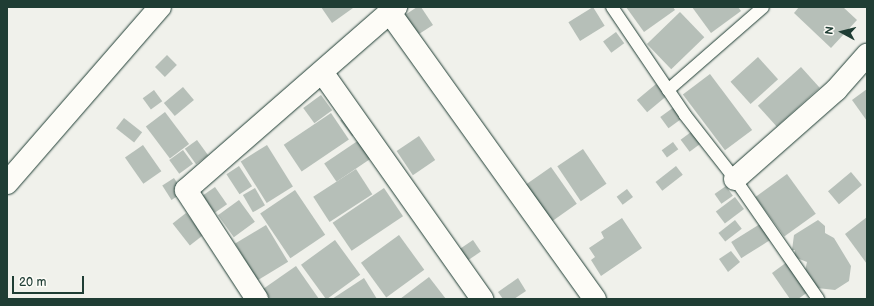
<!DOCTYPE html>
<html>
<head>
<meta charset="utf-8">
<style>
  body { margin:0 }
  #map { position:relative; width:874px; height:306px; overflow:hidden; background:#f0f1eb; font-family:"Balsamiq Sans",sans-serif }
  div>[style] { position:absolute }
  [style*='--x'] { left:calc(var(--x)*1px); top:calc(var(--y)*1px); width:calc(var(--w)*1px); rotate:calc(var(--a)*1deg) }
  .building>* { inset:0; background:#b6bfb8; transform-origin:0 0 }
  .roads { filter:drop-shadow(0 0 1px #1f3d34) drop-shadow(0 0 1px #1f3d34) }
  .lane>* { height:12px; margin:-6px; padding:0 6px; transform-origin:6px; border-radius:6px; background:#fdfcf7 }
  .street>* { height:22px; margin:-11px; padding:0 11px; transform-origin:11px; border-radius:11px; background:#fdfcf7 }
  .secondary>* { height:22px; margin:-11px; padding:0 11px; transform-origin:11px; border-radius:11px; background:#fdfcf7 }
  span { translate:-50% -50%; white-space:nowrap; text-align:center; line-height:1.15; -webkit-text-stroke:3px #fdfcf7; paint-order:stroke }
  .frame { position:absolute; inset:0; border:8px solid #1f3d34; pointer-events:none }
  .north { position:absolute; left:822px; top:12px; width:40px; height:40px; -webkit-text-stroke:3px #fdfcf7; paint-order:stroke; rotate:277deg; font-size:11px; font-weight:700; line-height:16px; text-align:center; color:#1f3d34 }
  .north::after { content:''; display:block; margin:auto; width:14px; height:18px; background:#1f3d34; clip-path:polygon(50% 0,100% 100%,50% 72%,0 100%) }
  .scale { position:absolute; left:12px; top:276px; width:72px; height:18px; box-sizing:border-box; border:2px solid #1f3d34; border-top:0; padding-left:5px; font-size:12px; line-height:14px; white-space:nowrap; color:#1f3d34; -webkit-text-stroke:3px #fdfcf7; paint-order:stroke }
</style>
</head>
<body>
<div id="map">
  <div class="building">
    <div style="clip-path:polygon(321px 7px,352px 7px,353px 8px,332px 23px)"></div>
    <div style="clip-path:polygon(417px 7px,421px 7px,433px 25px,419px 34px,405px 15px)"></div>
    <div style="left:593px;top:7px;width:22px;height:29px;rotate:58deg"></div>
    <div style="clip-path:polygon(626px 7px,673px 7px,675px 10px,644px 32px)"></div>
    <div style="clip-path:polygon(692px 7px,738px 7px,741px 11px,711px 33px)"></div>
    <div style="clip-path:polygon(799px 7px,843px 7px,857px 20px,831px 48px,794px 13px)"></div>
    <div style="left:680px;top:12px;width:35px;height:46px;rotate:46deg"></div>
    <div style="left:616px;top:32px;width:14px;height:16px;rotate:54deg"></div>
    <div style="left:167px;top:55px;width:14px;height:17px;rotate:45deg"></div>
    <div style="left:758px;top:57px;width:30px;height:37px;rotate:48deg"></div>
    <div style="left:801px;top:67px;width:28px;height:58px;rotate:48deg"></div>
    <div style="left:710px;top:74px;width:70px;height:34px;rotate:53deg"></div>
    <div style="left:656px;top:84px;width:16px;height:25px;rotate:50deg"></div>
    <div style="left:183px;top:87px;width:17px;height:25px;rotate:50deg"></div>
    <div style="clip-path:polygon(867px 89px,867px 121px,852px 100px)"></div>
    <div style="left:154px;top:90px;width:14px;height:14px;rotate:54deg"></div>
    <div style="left:321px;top:95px;width:19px;height:22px;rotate:54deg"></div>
    <div style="left:674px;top:107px;width:14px;height:17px;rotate:54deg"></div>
    <div style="left:165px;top:112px;width:40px;height:24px;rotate:53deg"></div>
    <div style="left:331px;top:113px;width:32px;height:57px;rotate:56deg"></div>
    <div style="left:349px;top:114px;width:20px;height:11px;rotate:53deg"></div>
    <div style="left:124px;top:118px;width:23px;height:13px;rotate:38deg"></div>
    <div style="left:691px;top:132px;width:15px;height:13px;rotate:53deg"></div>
    <div style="left:419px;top:136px;width:29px;height:27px;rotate:56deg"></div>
    <div style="left:197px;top:140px;width:19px;height:15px;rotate:54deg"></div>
    <div style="left:359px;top:140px;width:22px;height:42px;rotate:56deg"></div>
    <div style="left:673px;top:142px;width:9px;height:14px;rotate:54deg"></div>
    <div style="left:143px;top:145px;width:32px;height:22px;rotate:55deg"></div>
    <div style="left:267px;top:145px;width:49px;height:31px;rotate:58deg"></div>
    <div style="left:583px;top:149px;width:42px;height:31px;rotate:56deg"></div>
    <div style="left:183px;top:150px;width:17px;height:17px;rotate:54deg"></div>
    <div style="left:239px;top:166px;width:24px;height:15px;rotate:57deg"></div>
    <div style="left:676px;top:166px;width:11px;height:26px;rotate:52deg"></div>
    <div style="left:551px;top:167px;width:45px;height:31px;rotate:55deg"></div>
    <div style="left:356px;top:169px;width:30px;height:51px;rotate:57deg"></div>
    <div style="left:851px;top:172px;width:17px;height:30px;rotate:50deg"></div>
    <div style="left:787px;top:174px;width:49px;height:39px;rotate:54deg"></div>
    <div style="left:174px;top:178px;width:17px;height:14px;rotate:57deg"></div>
    <div style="left:726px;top:186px;width:12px;height:14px;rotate:55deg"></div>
    <div style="left:215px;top:187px;width:21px;height:15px;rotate:55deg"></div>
    <div style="left:255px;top:188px;width:20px;height:14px;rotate:60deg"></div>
    <div style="left:384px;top:188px;width:34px;height:62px;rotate:56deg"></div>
    <div style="left:627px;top:189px;width:10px;height:13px;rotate:53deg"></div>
    <div style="left:295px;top:190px;width:54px;height:42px;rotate:56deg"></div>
    <div style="left:735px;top:197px;width:15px;height:24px;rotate:53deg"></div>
    <div style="left:239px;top:200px;width:27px;height:26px;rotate:54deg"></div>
    <div style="left:186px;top:213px;width:28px;height:17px;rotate:52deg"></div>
    <div style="clip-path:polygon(867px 217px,867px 264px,845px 234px)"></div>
    <div style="clip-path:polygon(622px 218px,642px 248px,601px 276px,591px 260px,595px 257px,589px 248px,604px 238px,601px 232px)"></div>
    <div style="left:735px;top:220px;width:11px;height:21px;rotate:52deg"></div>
    <div style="clip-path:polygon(818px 220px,825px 226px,825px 233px,834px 238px,851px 266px,849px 281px,835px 290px,817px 288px,805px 271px,807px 262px,794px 257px,795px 250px,792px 250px,794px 235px)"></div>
    <div style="left:760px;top:224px;width:19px;height:34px;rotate:58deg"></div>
    <div style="left:266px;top:225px;width:43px;height:36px;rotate:59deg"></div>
    <div style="left:399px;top:235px;width:43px;height:47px;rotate:54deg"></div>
    <div style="left:335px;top:240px;width:43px;height:42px;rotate:54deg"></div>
    <div style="left:473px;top:240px;width:14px;height:16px;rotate:56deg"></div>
    <div style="clip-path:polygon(731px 251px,740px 262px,728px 272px,719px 259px)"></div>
    <div style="clip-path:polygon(787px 262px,808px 292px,798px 299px,790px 299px,772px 273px)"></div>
    <div style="clip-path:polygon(296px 266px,319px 299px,270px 299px,263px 289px)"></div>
    <div style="clip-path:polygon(429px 277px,446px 299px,400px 299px)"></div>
    <div style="clip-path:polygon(364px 278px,377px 299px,332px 299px)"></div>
    <div style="clip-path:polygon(518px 278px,526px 291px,514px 299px,503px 299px,498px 292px)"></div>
  </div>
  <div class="roads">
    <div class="lane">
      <div style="--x:612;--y:7;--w:130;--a:55.9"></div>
      <div style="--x:685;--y:115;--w:81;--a:52"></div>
      <div style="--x:735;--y:179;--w:146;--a:55.3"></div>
      <div style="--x:668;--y:90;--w:126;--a:-41.1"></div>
    </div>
    <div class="street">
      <div style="--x:390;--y:13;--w:352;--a:54.4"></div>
      <div style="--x:322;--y:72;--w:278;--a:54.8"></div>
      <div style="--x:735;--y:179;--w:135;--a:-41.4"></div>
      <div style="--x:836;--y:90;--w:47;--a:-48.5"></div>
      <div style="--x:257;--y:299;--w:130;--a:-123.1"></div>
      <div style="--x:186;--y:190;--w:279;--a:-41.1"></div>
    </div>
    <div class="secondary">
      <div style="--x:7;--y:183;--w:233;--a:-49"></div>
    </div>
  </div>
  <div class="frame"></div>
  <div class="north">N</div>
  <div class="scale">20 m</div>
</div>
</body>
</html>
